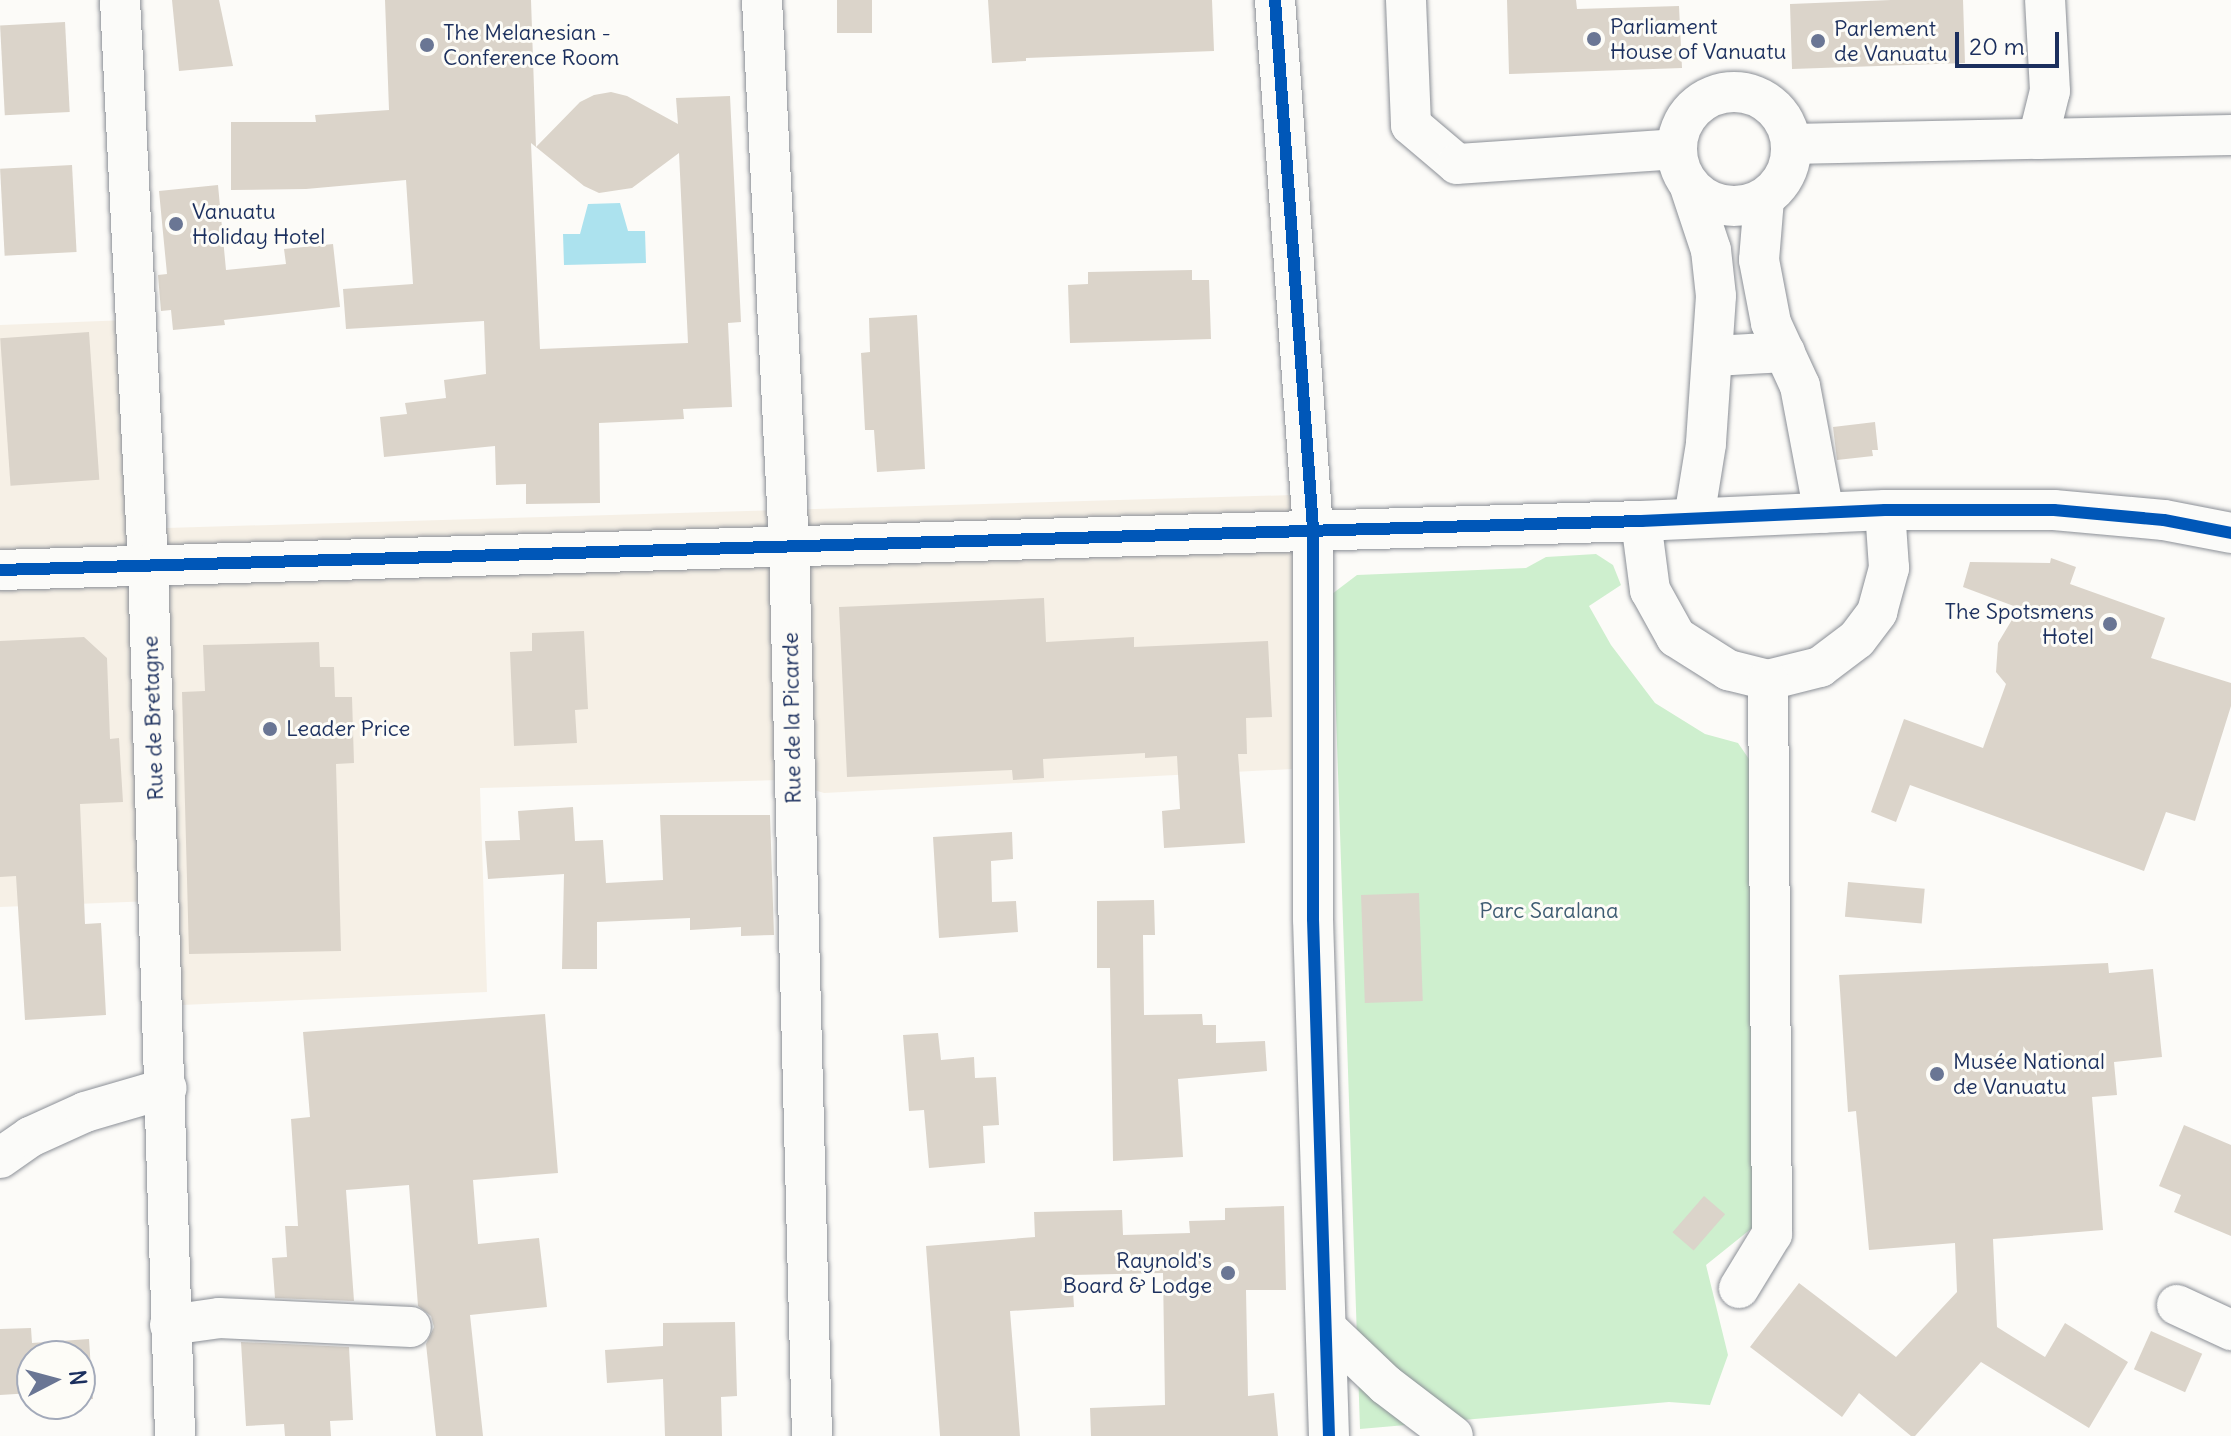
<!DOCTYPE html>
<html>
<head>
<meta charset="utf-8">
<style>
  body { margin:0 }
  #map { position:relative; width:2231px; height:1436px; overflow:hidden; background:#fcfbf8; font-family:Delius,sans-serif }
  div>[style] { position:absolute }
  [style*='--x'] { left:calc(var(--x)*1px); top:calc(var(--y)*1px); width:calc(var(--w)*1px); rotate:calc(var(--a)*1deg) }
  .built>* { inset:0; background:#f6f0e6 }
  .green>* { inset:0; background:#ceefce }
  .water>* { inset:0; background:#ace2ee }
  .building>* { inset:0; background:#dbd4ca; transform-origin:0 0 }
  .roads { filter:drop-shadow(0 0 2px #8c9097) drop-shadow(0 0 2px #8c9097) }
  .minor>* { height:40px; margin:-20px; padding:0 20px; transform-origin:20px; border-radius:20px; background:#fbfbf9 }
  .minor>.ring { margin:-20px; padding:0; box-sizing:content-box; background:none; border:40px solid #fbfbf9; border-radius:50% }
  .cycleway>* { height:12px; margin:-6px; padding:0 6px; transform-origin:6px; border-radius:6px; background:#0057b8 }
  .dots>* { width:22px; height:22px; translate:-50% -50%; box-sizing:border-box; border:4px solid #fdfcf7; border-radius:50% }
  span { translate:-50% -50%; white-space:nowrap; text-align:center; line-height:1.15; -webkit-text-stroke:6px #fdfcf7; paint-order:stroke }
  .poi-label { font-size:22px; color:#1b2f5e }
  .left { translate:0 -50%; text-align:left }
  .right { translate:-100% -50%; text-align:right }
  .street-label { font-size:22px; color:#1b2f5e }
  .park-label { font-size:22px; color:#3e5c72 }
  .north { position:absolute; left:16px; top:1340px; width:80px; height:80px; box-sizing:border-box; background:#fdfcf7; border:2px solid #a3aaba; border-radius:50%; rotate:84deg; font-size:22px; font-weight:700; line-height:32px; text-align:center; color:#1b2f5e }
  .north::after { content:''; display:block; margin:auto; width:28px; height:36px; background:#6a7694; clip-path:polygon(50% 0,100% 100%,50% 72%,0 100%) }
  .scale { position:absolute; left:1955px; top:32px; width:104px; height:36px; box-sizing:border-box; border:4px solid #1b2f5e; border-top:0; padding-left:10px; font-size:24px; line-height:28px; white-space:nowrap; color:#1b2f5e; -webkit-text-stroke:6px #fdfcf7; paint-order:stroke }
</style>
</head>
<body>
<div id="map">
  <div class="built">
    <div style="clip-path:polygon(153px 319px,166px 528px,1293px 495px,1292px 769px,824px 793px,780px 780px,480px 788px,487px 992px,182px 1005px,178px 900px,0 907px,0 325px)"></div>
  </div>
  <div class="green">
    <div style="clip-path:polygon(1596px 554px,1613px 565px,1621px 585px,1589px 606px,1611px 645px,1655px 703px,1705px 734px,1738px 743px,1751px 762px,1762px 1220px,1706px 1265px,1728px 1355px,1710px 1405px,1669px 1402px,1360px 1429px,1332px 594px,1357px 575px,1526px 568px,1546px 557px)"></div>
  </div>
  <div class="water">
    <div style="clip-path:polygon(620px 203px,628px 231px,645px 231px,646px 263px,564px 265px,563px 234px,580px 234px,588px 204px)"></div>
  </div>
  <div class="building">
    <div style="clip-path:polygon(172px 0,219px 0,233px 66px,179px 71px)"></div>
    <div style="clip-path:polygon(evenodd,385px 0,531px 0,536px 147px,580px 102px,594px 95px,611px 92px,627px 96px,678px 124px,676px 98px,730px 96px,741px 322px,728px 323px,732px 407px,683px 409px,684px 419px,599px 423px,600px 503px,526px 504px,526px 484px,496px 485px,495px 446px,384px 457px,380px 417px,407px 414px,405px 403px,446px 398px,444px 380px,486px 374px,484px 321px,346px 329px,343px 289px,413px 284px,406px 180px,306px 189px,231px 190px,231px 122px,316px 122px,315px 115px,389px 110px,385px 0,531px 143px,584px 186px,599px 193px,632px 188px,679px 153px,688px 343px,540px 349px,531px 143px)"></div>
    <div style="left:837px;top:0;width:35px;height:33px"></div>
    <div style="clip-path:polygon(988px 0,1212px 0,1214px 51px,1026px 58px,1026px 61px,992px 63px)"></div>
    <div style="clip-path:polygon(1507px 0,1576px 0,1577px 9px,1679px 6px,1682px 68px,1509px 74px)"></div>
    <div style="clip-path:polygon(1891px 0,1963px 0,1965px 63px,1792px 69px,1790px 4px)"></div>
    <div style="left:65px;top:22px;width:90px;height:65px;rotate:87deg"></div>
    <div style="left:72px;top:165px;width:87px;height:72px;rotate:87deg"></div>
    <div style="clip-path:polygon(218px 185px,226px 270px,286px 264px,284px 249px,333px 244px,340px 307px,224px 320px,225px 325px,173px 330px,171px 310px,161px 311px,158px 275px,167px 274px,159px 191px)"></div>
    <div style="clip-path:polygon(1192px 270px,1192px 280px,1209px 280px,1211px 339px,1070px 343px,1068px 285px,1088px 284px,1088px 272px)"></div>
    <div style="clip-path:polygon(917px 315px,925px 469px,877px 472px,874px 430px,865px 430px,861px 353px,870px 352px,869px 318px)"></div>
    <div style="left:89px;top:332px;width:148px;height:89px;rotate:86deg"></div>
    <div style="clip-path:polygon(1875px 422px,1878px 450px,1872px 450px,1873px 456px,1837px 460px,1833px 427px)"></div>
    <div style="clip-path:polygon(2051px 558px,2076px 567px,2070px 584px,2165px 618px,2151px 658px,2231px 683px,2231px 706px,2195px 821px,2166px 812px,2144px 871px,1910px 785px,1896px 822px,1871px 812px,1904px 719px,1983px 748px,2006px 684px,1996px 672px,1998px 643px,2019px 608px,1963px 587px,1970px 562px,2050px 563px)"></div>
    <div style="clip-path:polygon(1044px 598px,1046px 642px,1134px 637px,1134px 647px,1268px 641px,1272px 717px,1246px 718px,1247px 754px,1238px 754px,1245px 843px,1164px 848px,1162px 811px,1180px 809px,1177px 756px,1145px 758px,1145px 753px,1043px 759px,1044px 778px,1013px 780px,1012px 770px,847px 777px,839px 607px)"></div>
    <div style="clip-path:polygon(584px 631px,588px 709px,575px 710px,577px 743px,514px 746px,510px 652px,532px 651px,532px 633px)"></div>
    <div style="clip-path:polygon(84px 637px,107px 658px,110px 739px,119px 738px,123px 802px,80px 804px,85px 924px,101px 923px,106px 1015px,25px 1020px,16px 876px,0 877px,0 641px)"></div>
    <div style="clip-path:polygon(319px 642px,320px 667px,334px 667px,335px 697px,352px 697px,354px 763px,336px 764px,341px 951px,189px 954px,182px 692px,205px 691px,203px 645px)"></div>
    <div style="clip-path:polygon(573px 807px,575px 841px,603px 840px,606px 883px,663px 880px,660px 815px,770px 815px,774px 935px,741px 936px,741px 927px,690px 930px,690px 918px,597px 922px,597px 969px,562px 969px,564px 874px,488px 879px,485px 841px,520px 840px,518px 811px)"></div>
    <div style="clip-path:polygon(1012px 832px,1013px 859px,991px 861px,992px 902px,1016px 901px,1018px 932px,939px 938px,933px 837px)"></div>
    <div style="left:1848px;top:882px;width:77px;height:35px;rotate:5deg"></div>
    <div style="left:1419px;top:893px;width:108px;height:58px;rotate:88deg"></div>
    <div style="clip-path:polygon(1154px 900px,1155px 935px,1143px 935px,1144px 1015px,1202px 1014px,1203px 1025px,1216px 1025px,1216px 1043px,1265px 1041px,1267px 1071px,1178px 1079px,1183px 1157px,1113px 1161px,1110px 968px,1097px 968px,1097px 901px)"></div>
    <div style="clip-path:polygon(2108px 963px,2109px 973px,2153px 969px,2162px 1057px,2114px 1062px,2117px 1095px,2092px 1097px,2103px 1230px,1993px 1239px,1997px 1327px,2045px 1357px,2065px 1323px,2128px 1362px,2089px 1428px,1981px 1362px,1915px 1436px,1911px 1436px,1859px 1393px,1842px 1417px,1750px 1347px,1799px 1283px,1896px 1357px,1957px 1292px,1955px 1243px,1869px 1250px,1856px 1111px,1848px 1112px,1839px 975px)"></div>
    <div style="clip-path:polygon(545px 1014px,558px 1173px,473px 1180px,478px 1244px,539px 1238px,547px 1307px,470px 1315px,483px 1436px,436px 1436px,426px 1344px,434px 1327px,431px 1316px,418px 1306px,409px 1185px,346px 1190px,354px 1301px,275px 1298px,272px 1258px,287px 1257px,285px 1226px,298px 1226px,291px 1119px,310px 1117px,303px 1032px)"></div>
    <div style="clip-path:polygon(938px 1033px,941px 1060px,974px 1057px,975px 1078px,996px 1077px,999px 1125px,983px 1126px,985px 1163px,929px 1168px,924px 1110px,909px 1111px,903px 1035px)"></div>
    <div style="clip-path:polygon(2184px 1125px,2231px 1145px,2231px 1236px,2174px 1212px,2181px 1195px,2159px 1186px)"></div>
    <div style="left:1704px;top:1196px;width:28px;height:48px;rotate:41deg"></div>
    <div style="clip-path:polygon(1284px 1206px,1286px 1290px,1246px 1290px,1248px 1396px,1274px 1393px,1278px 1436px,1091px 1436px,1090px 1408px,1165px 1405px,1163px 1273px,1072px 1275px,1074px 1307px,1010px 1311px,1020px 1436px,940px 1436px,926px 1246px,1035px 1237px,1034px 1212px,1122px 1210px,1123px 1235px,1190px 1233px,1189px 1221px,1225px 1220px,1225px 1208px)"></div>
    <div style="clip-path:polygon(735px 1322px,737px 1396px,721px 1397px,722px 1436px,665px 1436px,663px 1379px,607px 1383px,605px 1350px,663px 1346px,663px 1323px)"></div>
    <div style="clip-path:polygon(31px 1328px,32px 1343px,89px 1339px,93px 1399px,80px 1400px,80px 1356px,32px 1356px,32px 1393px,0 1395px,0 1329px)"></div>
    <div style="left:2151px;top:1331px;width:56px;height:42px;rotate:24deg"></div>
    <div style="clip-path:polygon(241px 1342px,349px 1347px,353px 1420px,330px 1421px,331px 1436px,285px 1436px,284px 1424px,246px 1426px)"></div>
  </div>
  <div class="roads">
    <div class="minor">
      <div style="--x:120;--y:0;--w:566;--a:87.16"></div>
      <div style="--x:148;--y:565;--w:871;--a:88.22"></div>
      <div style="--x:762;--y:0;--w:547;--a:87.17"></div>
      <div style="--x:789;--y:546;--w:890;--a:88.52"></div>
      <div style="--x:1275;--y:0;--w:530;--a:85.89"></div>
      <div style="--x:1313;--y:529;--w:390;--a:90"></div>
      <div style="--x:1313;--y:919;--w:517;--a:88.23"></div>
      <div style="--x:1406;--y:0;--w:125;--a:87.7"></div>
      <div style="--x:1411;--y:125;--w:60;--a:40.3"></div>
      <div style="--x:1457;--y:164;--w:220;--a:-3.9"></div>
      <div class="ring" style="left:1677px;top:92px;width:74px;height:74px"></div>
      <div style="--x:2038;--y:139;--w:193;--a:-1.2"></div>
      <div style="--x:1791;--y:144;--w:247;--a:-1.2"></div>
      <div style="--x:2038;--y:139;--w:49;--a:-76"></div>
      <div style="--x:2050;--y:91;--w:91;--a:-93.1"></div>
      <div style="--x:1690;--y:187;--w:66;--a:71.6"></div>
      <div style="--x:1711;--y:250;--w:46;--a:83.8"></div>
      <div style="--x:1716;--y:296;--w:148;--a:93.9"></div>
      <div style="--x:1706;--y:444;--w:75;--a:99.2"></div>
      <div style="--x:1764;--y:199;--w:61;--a:94.7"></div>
      <div style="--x:1759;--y:260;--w:64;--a:79.2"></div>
      <div style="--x:1771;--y:323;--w:69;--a:65.3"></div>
      <div style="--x:1800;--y:386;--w:129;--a:79.3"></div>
      <div style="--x:1714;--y:356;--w:71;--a:-3.2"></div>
      <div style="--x:1641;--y:521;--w:70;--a:82.6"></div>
      <div style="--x:1650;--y:590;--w:54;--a:61"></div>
      <div style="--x:1676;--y:637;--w:62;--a:32.4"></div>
      <div style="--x:1728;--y:670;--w:41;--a:14"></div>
      <div style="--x:1768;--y:680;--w:54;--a:-14"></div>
      <div style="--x:1820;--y:667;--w:46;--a:-37.1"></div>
      <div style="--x:1857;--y:639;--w:34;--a:-53"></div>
      <div style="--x:1877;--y:612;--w:46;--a:-74.7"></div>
      <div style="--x:1889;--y:568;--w:58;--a:-93.9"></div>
      <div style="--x:0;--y:570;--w:1642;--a:-1.71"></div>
      <div style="--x:1641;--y:521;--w:244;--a:-2.6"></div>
      <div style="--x:1885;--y:510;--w:169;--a:0"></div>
      <div style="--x:2054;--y:510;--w:110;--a:5.2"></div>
      <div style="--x:2164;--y:520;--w:68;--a:11"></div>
      <div style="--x:0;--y:1158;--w:37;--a:-35"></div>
      <div style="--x:30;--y:1137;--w:60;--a:-24.4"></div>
      <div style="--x:85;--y:1112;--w:85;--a:-16.3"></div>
      <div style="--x:1739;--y:1288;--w:63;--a:-58.6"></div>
      <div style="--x:1772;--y:1234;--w:554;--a:-90.41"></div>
      <div style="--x:2177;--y:1305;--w:60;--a:24.8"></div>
      <div style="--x:170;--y:1325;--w:49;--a:-8.1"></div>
      <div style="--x:219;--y:1318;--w:192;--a:2.7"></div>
      <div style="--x:1326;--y:1328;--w:83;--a:43.5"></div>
      <div style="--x:1386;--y:1385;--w:84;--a:37.3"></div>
    </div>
  </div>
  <div class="cycleway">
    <div style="--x:1275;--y:0;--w:530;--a:85.89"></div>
    <div style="--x:1313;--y:529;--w:390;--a:90"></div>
    <div style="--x:1313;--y:919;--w:517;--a:88.23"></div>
    <div style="--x:0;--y:570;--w:1642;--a:-1.71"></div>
    <div style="--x:1641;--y:521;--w:244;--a:-2.6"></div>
    <div style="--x:1885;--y:510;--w:169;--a:0"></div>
    <div style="--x:2054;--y:510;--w:110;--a:5.2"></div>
    <div style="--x:2164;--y:520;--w:68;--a:11"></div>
  </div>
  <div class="dots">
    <div style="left:1594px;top:39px;background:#6a7694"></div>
    <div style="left:1818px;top:41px;background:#6a7694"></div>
    <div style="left:427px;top:45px;background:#6a7694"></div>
    <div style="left:176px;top:224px;background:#6a7694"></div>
    <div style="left:2110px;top:624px;background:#6a7694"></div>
    <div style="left:270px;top:729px;background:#6a7694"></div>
    <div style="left:1937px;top:1074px;background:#6a7694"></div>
    <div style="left:1228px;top:1273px;background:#6a7694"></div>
  </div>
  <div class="poi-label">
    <span class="left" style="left:1610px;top:39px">Parliament<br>House of Vanuatu</span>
    <span class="left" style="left:1834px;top:41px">Parlement<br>de Vanuatu</span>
    <span class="left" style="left:443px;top:45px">The Melanesian -<br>Conference Room</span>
    <span class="left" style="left:192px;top:224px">Vanuatu<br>Holiday Hotel</span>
    <span class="right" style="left:2094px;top:624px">The Spotsmens<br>Hotel</span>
    <span class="left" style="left:286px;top:729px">Leader Price</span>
    <span class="left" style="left:1953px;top:1074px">Musée National<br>de Vanuatu</span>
    <span class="right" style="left:1212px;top:1273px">Raynold's<br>Board &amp; Lodge</span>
  </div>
  <div class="street-label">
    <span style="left:153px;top:718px;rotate:-92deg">Rue de Bretagne</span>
    <span style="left:792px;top:718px;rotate:-91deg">Rue de la Picarde</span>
  </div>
  <div class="park-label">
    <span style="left:1549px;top:911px">Parc Saralana</span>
  </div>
  <div class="north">N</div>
  <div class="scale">20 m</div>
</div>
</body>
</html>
